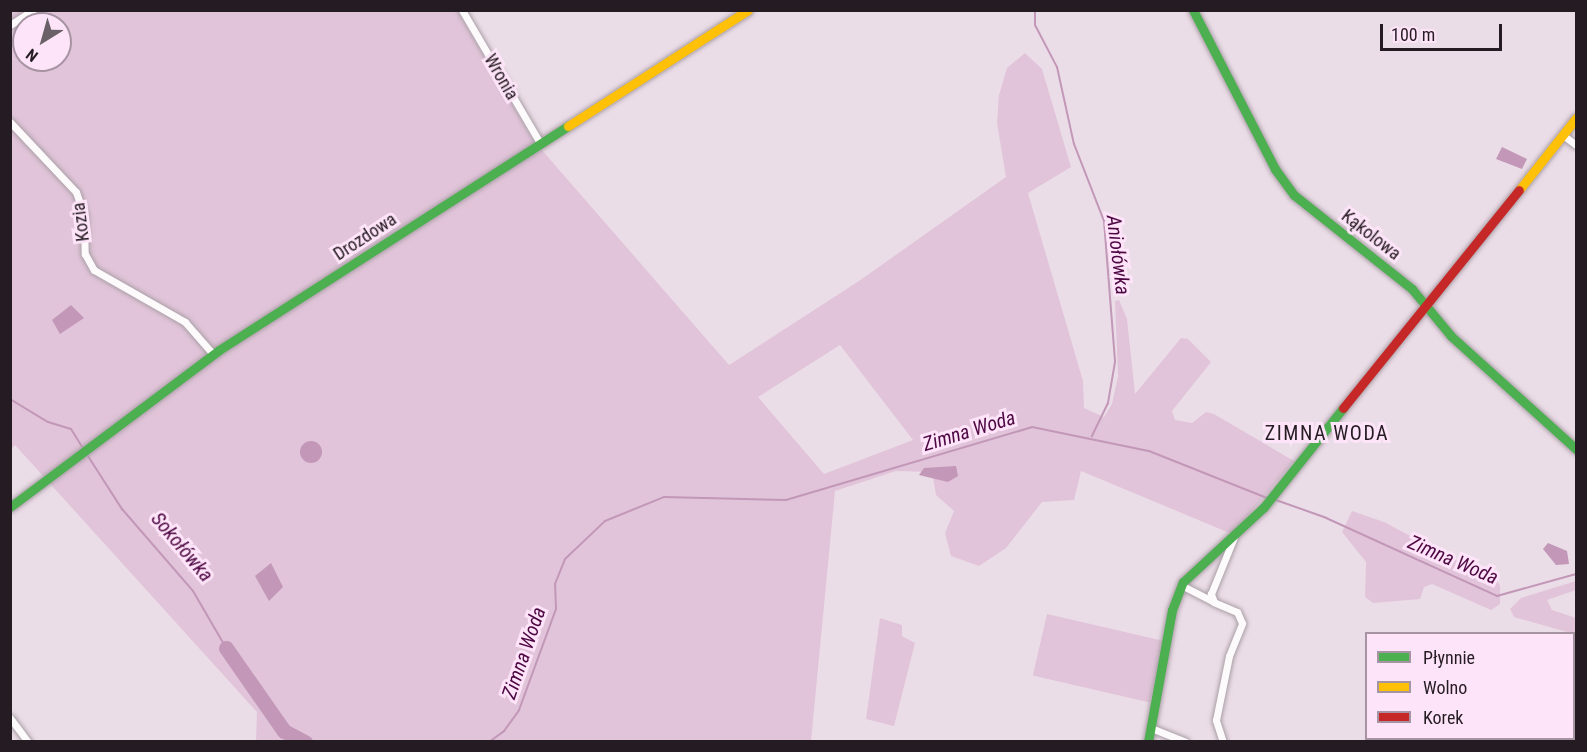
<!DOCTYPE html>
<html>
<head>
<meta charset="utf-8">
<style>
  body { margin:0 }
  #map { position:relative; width:1587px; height:752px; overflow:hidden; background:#ebdde7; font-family:"Roboto Condensed",sans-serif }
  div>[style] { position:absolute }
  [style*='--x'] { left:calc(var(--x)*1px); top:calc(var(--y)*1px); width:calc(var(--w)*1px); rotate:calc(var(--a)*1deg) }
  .green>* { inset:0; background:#e1c4d9; transform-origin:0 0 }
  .water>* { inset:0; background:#c297b8 }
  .round { border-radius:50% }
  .stream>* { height:2px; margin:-1px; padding:0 1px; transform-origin:1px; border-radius:1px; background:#c297b8 }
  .river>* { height:15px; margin:-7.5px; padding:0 7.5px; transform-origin:7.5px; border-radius:7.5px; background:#c297b8 }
  .roads { filter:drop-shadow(0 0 2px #aa9fa7) drop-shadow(0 0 2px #aa9fa7) }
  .street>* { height:7px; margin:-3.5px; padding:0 3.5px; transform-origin:3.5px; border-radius:3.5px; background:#fcfafb }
  .fast>* { height:9px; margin:-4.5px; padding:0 4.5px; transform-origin:4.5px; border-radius:4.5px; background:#4caf50 }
  .slow>* { height:9px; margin:-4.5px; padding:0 4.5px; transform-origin:4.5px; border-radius:4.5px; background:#ffc107 }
  .jam>* { height:9px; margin:-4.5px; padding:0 4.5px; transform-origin:4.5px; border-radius:4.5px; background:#c62828 }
  span { translate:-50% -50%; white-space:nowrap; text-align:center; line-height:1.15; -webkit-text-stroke:6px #fee4f8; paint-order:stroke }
  .street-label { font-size:18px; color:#251c23 }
  .water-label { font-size:20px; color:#4d0743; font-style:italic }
  .neighbourhood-label { font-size:20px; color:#251c23; letter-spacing:1.5px }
  .frame { position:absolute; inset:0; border:12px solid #251c23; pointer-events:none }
  .legend { position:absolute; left:1365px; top:632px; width:210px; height:108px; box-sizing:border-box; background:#fee4f8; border:2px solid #a794a3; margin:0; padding:8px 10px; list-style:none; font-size:18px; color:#251c23 }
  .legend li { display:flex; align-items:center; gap:12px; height:30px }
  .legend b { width:30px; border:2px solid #a794a3 }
  .north { position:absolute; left:12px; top:12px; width:60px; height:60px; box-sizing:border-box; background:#fee4f8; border:2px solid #a794a3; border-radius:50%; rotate:217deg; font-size:16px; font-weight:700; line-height:24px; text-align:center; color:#251c23 }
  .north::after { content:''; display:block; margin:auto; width:21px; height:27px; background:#6a6068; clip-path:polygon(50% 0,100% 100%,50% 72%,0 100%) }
  .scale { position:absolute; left:1380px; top:24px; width:122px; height:27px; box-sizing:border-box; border:3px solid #251c23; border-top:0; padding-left:8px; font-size:18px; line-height:21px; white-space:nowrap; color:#251c23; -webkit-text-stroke:4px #fee4f8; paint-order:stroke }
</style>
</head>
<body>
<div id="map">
  <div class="green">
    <div style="clip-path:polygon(evenodd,457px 10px,534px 141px,729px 365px,859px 281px,1006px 177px,997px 123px,999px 95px,1007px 68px,1025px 53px,1042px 69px,1071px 167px,1028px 193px,1083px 381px,1084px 408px,1104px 417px,1112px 404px,1118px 376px,1115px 301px,1119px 300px,1127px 319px,1135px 394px,1181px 338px,1188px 339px,1211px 362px,1172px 411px,1175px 420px,1192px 423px,1206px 412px,1214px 414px,1294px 461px,1232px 534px,1081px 471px,1074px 500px,1042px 502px,1006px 548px,979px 566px,951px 556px,945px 533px,954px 511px,936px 495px,932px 472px,896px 471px,835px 491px,811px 741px,256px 742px,257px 712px,15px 445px,11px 449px,11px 11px,457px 10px,24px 24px,60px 24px,60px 60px,24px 60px,24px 24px,457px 10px,840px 345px,913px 440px,824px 474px,758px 397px,840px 345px)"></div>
    <div style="clip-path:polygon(1352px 511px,1384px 522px,1465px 565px,1492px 570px,1500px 586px,1500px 604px,1491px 610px,1432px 584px,1424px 587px,1420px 599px,1373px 603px,1365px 597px,1366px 562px,1342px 532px)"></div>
    <div style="clip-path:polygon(1576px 581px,1576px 590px,1547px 600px,1552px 610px,1576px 618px,1576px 639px,1574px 634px,1514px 617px,1510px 609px,1521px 598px)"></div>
    <div style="left:1047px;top:614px;width:120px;height:63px;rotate:13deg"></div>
    <div style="clip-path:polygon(880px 618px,902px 625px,902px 636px,915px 643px,894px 726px,866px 719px)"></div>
  </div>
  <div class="water">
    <div style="clip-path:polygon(1502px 147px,1527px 159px,1522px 169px,1496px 159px)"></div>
    <div style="clip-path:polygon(71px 305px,84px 318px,60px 334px,52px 320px)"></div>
    <div class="round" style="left:300px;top:441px;width:22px;height:22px"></div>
    <div style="clip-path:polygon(956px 466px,958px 476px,948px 482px,919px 475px,924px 468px)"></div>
    <div style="clip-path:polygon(1548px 543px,1567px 551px,1569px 564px,1556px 565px,1543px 549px)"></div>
    <div style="clip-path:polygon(271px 563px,283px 587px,269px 601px,255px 576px)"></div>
  </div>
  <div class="stream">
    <div style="--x:1035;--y:10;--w:15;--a:90"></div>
    <div style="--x:1035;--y:25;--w:47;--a:62.4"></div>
    <div style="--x:1057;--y:67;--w:79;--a:77.6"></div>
    <div style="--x:1074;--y:144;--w:83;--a:68.7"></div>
    <div style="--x:1104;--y:221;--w:141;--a:85.5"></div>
    <div style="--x:1115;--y:362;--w:42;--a:99.7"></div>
    <div style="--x:1108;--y:403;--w:37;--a:116"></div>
    <div style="--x:10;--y:399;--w:44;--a:31.2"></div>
    <div style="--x:48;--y:422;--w:24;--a:17"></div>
    <div style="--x:71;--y:429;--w:22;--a:58"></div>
    <div style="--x:86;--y:453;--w:67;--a:57.3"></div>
    <div style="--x:122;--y:509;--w:108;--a:49.1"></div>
    <div style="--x:193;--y:591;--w:66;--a:59.9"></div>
    <div style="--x:1273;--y:499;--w:54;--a:19.4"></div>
    <div style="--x:1324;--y:517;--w:190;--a:24.5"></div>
    <div style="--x:1497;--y:596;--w:82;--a:-15.6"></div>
    <div style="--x:489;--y:742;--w:19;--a:-36"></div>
    <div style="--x:504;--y:731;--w:26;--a:-54"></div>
    <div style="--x:519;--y:710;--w:108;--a:-69.9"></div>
    <div style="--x:556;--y:609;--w:25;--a:-92"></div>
    <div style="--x:555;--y:584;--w:27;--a:-68"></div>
    <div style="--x:565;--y:559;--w:55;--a:-43.5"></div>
    <div style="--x:605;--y:521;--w:64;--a:-22.1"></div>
    <div style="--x:664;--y:497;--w:122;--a:1.4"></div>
    <div style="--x:786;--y:500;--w:257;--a:-16.5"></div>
    <div style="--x:1032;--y:427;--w:119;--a:11.6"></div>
    <div style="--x:1149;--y:451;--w:127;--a:21.7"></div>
  </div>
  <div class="river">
    <div style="--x:226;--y:648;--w:101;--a:55.1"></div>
    <div style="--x:284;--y:731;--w:24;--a:28"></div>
  </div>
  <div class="roads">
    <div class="street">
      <div style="--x:462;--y:10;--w:154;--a:59.6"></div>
      <div style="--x:10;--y:25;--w:27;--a:-33"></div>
      <div style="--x:10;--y:122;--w:96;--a:46.7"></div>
      <div style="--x:76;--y:192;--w:24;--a:71"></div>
      <div style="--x:84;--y:215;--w:39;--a:89"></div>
      <div style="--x:85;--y:254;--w:18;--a:61"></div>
      <div style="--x:94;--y:270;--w:105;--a:29.7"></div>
      <div style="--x:185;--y:322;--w:43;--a:48.8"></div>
      <div style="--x:1563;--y:135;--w:16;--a:38"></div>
      <div style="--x:1181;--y:585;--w:37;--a:27"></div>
      <div style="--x:10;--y:718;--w:30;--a:53"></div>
      <div style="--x:1151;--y:728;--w:37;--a:22"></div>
      <div style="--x:1223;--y:742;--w:23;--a:-108"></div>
      <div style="--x:1216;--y:720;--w:65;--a:-78.5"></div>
      <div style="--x:1229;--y:656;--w:35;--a:-68"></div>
      <div style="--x:1242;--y:623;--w:12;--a:-114"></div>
      <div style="--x:1237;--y:612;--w:25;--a:-157"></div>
      <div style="--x:1214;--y:602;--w:9;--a:-111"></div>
      <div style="--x:1211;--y:594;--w:61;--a:-68"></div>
    </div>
    <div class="fast">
      <div style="--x:1193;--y:10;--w:179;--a:62.7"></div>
      <div style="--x:1275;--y:169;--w:32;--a:54"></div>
      <div style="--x:1294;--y:195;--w:151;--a:38.5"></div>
      <div style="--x:1412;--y:289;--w:61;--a:50.3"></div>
      <div style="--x:1451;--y:336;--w:169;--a:42.1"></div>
      <div style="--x:10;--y:507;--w:261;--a:-36.9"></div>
      <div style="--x:219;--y:350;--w:415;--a:-32.7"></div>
      <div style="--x:1148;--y:742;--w:134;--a:-79.7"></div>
      <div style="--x:1172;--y:610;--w:30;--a:-69"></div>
      <div style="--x:1183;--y:582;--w:110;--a:-42.8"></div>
      <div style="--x:1264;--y:507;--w:127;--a:-51.4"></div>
    </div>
    <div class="slow">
      <div style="--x:568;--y:126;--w:214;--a:-32.8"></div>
      <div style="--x:1519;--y:190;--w:92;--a:-51.6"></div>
    </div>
    <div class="jam">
      <div style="--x:1343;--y:408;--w:280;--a:-51.1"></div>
    </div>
  </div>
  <div class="street-label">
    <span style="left:501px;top:77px;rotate:60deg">Wronia</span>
    <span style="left:81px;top:222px;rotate:-97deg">Kozia</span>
    <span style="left:1371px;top:235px;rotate:38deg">Kąkolowa</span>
    <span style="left:365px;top:237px;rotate:-33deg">Drozdowa</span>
  </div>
  <div class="water-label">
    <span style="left:1118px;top:255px;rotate:83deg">Aniołówka</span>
    <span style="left:969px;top:431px;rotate:-17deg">Zimna Woda</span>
    <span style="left:182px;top:547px;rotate:50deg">Sokołówka</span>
    <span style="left:1453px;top:560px;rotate:23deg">Zimna Woda</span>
    <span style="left:524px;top:653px;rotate:-71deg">Zimna Woda</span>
  </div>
  <div class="neighbourhood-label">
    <span style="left:1327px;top:433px">ZIMNA WODA</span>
  </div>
  <div class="frame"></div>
  <ul class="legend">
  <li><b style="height:8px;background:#4caf50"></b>Płynnie</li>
  <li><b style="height:8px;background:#ffc107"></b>Wolno</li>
  <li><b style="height:8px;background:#c62828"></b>Korek</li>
  </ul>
  <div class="north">N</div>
  <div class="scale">100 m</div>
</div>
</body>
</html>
